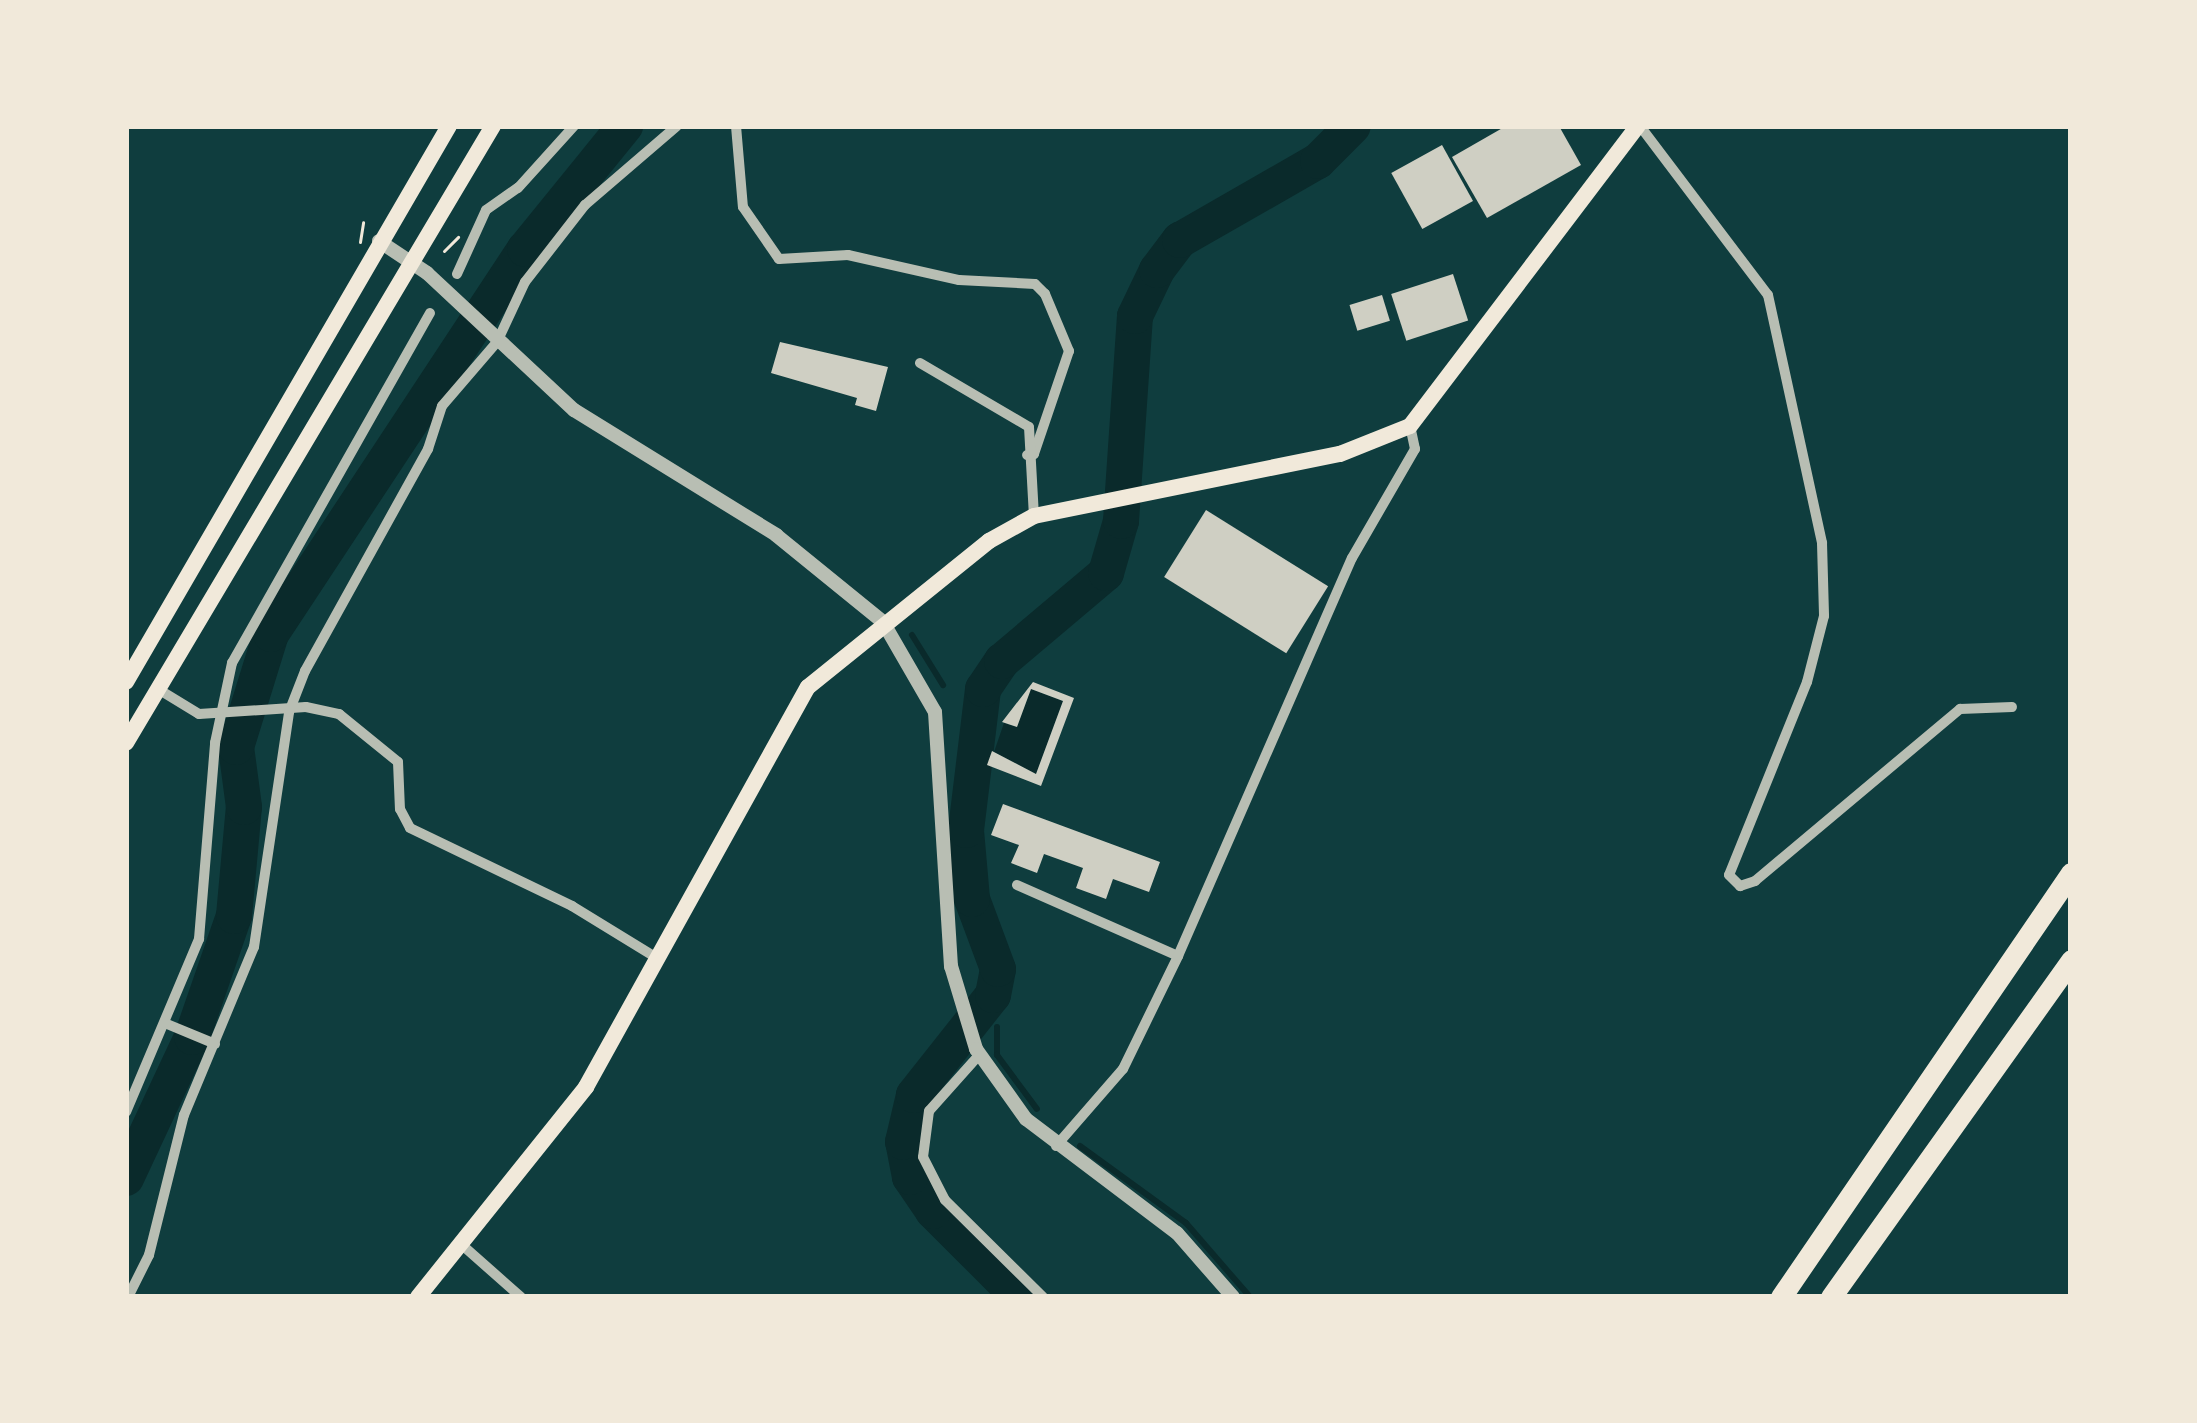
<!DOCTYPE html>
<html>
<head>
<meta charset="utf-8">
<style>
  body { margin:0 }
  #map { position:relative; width:2197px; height:1423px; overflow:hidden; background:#0f3d3e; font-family:"Source Sans 3",sans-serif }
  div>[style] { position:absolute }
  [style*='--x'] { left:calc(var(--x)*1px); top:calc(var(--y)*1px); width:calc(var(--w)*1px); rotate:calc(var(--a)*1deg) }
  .water>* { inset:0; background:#0a2a2b }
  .stream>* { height:6px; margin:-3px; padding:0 3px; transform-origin:3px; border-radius:3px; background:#0a2a2b }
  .river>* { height:36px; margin:-18px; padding:0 18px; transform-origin:18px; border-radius:18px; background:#0a2a2b }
  .building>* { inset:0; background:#cfcfc3; transform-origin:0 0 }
  .path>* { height:3px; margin:-1.5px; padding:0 1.5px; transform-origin:1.5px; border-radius:1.5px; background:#f1e9da }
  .minor>* { height:10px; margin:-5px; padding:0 5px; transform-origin:5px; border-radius:5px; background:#b8beb3 }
  .tertiary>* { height:14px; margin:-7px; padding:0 7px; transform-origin:7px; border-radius:7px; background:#b8beb3 }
  .secondary>* { height:16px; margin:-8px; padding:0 8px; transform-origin:8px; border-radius:8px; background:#f1e9da }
  .motorway>* { height:21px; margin:-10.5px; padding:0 10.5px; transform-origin:10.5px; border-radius:10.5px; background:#f1e9da }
  span { translate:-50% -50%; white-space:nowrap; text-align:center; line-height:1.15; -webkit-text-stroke:9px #f1e9da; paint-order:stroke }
  .frame { position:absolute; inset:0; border:129px solid #f1e9da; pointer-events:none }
</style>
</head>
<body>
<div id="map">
  <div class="water">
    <div style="clip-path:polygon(1031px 689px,1063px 701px,1036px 774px,994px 752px,1004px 723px,1017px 727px)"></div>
  </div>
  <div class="stream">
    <div style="--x:912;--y:635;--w:59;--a:58.2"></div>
    <div style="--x:997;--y:1027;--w:28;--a:90"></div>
    <div style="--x:997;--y:1055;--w:67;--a:53.5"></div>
    <div style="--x:1080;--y:1146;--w:131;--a:36"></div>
    <div style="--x:1186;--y:1223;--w:98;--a:49.1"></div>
  </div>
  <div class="river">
    <div style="--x:126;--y:1178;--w:156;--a:-64.9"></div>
    <div style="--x:192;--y:1037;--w:128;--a:-70.9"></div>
    <div style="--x:234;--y:916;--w:109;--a:-84.8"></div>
    <div style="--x:244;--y:807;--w:61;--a:-97.6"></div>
    <div style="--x:236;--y:747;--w:118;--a:-72.8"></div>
    <div style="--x:271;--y:634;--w:461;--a:-56.6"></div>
    <div style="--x:525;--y:249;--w:159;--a:-50.9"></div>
    <div style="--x:1019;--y:1297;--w:122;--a:-135"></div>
    <div style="--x:933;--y:1211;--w:41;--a:-124.1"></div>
    <div style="--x:910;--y:1177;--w:36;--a:-101"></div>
    <div style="--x:903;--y:1142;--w:48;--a:-76.8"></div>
    <div style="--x:914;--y:1095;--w:127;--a:-51.7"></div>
    <div style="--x:993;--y:995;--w:26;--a:-79"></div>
    <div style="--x:998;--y:969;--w:75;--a:-110.4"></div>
    <div style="--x:972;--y:899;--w:69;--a:-95"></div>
    <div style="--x:966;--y:830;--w:142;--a:-83.1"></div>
    <div style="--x:983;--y:689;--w:34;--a:-56"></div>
    <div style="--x:1002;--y:661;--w:136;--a:-40.2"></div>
    <div style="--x:1106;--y:573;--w:54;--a:-73.9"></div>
    <div style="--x:1121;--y:521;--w:205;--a:-86.1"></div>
    <div style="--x:1135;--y:316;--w:51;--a:-64.4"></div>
    <div style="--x:1157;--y:270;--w:38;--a:-53"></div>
    <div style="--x:1180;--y:240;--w:159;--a:-29.8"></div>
    <div style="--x:1318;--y:161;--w:49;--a:-45"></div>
  </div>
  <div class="building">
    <div style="clip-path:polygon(1506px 126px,1559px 126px,1581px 165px,1487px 218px,1452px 157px)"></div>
    <div style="left:1442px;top:145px;width:64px;height:58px;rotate:61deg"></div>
    <div style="left:1453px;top:274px;width:49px;height:65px;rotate:72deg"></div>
    <div style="left:1382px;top:295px;width:27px;height:34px;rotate:73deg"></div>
    <div style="clip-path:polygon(780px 342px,888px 367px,876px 411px,855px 405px,857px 398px,771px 373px)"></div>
    <div style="left:1206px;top:510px;width:144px;height:79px;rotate:32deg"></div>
    <div style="clip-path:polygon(1033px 682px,1074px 698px,1041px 786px,987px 765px,992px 751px,1036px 774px,1063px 701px,1031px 689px,1017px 727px,1002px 722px)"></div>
    <div style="clip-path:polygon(1003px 804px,1160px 862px,1149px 892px,1113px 879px,1106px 899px,1076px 888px,1083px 868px,1044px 854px,1037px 873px,1011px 863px,1019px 845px,991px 835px)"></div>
  </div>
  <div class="path">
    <div style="--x:360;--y:242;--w:20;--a:-81"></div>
    <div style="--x:444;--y:251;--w:20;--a:-45"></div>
  </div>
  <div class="minor">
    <div style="--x:736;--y:126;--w:81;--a:85.1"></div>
    <div style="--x:743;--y:207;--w:63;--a:55.3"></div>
    <div style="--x:779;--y:259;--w:69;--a:-3.3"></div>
    <div style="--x:848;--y:255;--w:114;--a:12.7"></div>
    <div style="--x:959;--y:280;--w:76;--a:3"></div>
    <div style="--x:1035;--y:284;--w:14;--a:45"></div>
    <div style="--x:1045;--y:294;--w:62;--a:67.2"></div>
    <div style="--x:1069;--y:351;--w:109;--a:108.8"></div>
    <div style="--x:1034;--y:454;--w:7;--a:172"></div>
    <div style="--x:1640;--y:126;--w:212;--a:52.9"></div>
    <div style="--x:1768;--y:295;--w:254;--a:77.7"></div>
    <div style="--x:1822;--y:543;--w:73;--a:88.4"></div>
    <div style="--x:1824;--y:616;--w:68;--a:104.4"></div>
    <div style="--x:1807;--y:682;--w:208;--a:112"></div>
    <div style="--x:1729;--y:875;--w:16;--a:45"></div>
    <div style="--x:1740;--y:886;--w:16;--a:-18"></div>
    <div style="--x:1755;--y:881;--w:268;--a:-40"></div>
    <div style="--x:1960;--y:709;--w:52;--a:-2.2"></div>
    <div style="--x:457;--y:274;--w:70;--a:-65.6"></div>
    <div style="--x:486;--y:210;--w:39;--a:-35"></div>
    <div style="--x:518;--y:188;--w:84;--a:-47.9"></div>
    <div style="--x:920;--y:363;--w:126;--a:30.4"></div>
    <div style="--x:1029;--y:427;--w:89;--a:86.8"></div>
    <div style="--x:158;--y:689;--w:48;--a:31.4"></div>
    <div style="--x:199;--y:714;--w:107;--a:-3.7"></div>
    <div style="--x:306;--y:707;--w:34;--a:12"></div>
    <div style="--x:339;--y:714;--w:76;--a:39.1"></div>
    <div style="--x:398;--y:762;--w:47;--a:87.6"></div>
    <div style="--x:400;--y:809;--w:21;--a:62"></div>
    <div style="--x:410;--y:828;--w:180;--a:25.7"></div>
    <div style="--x:572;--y:906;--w:100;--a:31.5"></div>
    <div style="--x:1017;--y:885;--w:176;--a:23.8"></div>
    <div style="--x:167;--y:1024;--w:52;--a:22.6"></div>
    <div style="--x:980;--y:1054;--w:76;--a:131.8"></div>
    <div style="--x:929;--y:1111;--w:46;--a:97.4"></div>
    <div style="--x:923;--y:1157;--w:48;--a:62.9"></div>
    <div style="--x:945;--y:1200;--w:138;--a:44.7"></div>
    <div style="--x:126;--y:1112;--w:188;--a:-67.1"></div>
    <div style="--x:199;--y:939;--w:197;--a:-85.3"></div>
    <div style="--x:215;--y:743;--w:82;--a:-78"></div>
    <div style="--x:232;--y:663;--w:402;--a:-60.5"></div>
    <div style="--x:1056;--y:1146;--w:102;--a:-49"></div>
    <div style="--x:1123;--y:1069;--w:126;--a:-64"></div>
    <div style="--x:1178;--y:956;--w:434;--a:-66.4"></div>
    <div style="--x:1352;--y:558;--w:126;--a:-60"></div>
    <div style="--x:1415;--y:449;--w:24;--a:-102"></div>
    <div style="--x:461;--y:1244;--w:80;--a:41.5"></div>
    <div style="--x:128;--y:1297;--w:47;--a:-63.4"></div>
    <div style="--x:149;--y:1255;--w:144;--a:-76"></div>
    <div style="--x:184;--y:1115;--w:182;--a:-67.4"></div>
    <div style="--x:254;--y:947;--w:238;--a:-81.5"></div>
    <div style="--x:289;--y:712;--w:44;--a:-68.7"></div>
    <div style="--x:305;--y:671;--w:254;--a:-61"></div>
    <div style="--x:428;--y:449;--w:45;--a:-72"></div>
    <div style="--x:442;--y:406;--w:84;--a:-49.3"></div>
    <div style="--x:497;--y:342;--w:66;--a:-65"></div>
    <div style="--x:525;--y:282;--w:98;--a:-52.1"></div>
    <div style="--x:585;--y:205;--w:121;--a:-40.7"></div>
  </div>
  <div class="tertiary">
    <div style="--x:379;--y:241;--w:58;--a:33.7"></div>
    <div style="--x:427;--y:273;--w:201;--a:43"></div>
    <div style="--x:574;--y:410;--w:238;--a:31.7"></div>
    <div style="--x:776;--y:535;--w:138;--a:39.1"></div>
    <div style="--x:883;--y:622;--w:104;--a:60"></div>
    <div style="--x:935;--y:712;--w:255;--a:86.4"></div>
    <div style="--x:951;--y:966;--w:87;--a:73.2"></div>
    <div style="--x:976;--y:1049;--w:86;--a:54.5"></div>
    <div style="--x:1026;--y:1119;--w:189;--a:37.1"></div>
    <div style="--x:1177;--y:1233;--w:85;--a:48.8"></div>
  </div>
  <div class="secondary">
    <div style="--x:126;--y:682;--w:643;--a:-59.85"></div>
    <div style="--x:126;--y:743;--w:718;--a:-59.26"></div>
    <div style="--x:418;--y:1297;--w:269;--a:-51.3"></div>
    <div style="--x:586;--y:1087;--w:457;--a:-61"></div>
    <div style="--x:808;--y:687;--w:233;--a:-38.9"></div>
    <div style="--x:989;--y:541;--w:51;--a:-29.1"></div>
    <div style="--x:1034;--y:516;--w:312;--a:-11.5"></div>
    <div style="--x:1340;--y:454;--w:75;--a:-21.8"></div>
    <div style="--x:1410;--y:426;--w:377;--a:-52.8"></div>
  </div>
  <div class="motorway">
    <div style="--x:1781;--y:1297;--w:514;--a:-55.63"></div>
    <div style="--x:1831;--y:1297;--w:414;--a:-54.5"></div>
  </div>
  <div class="frame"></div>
</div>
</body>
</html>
